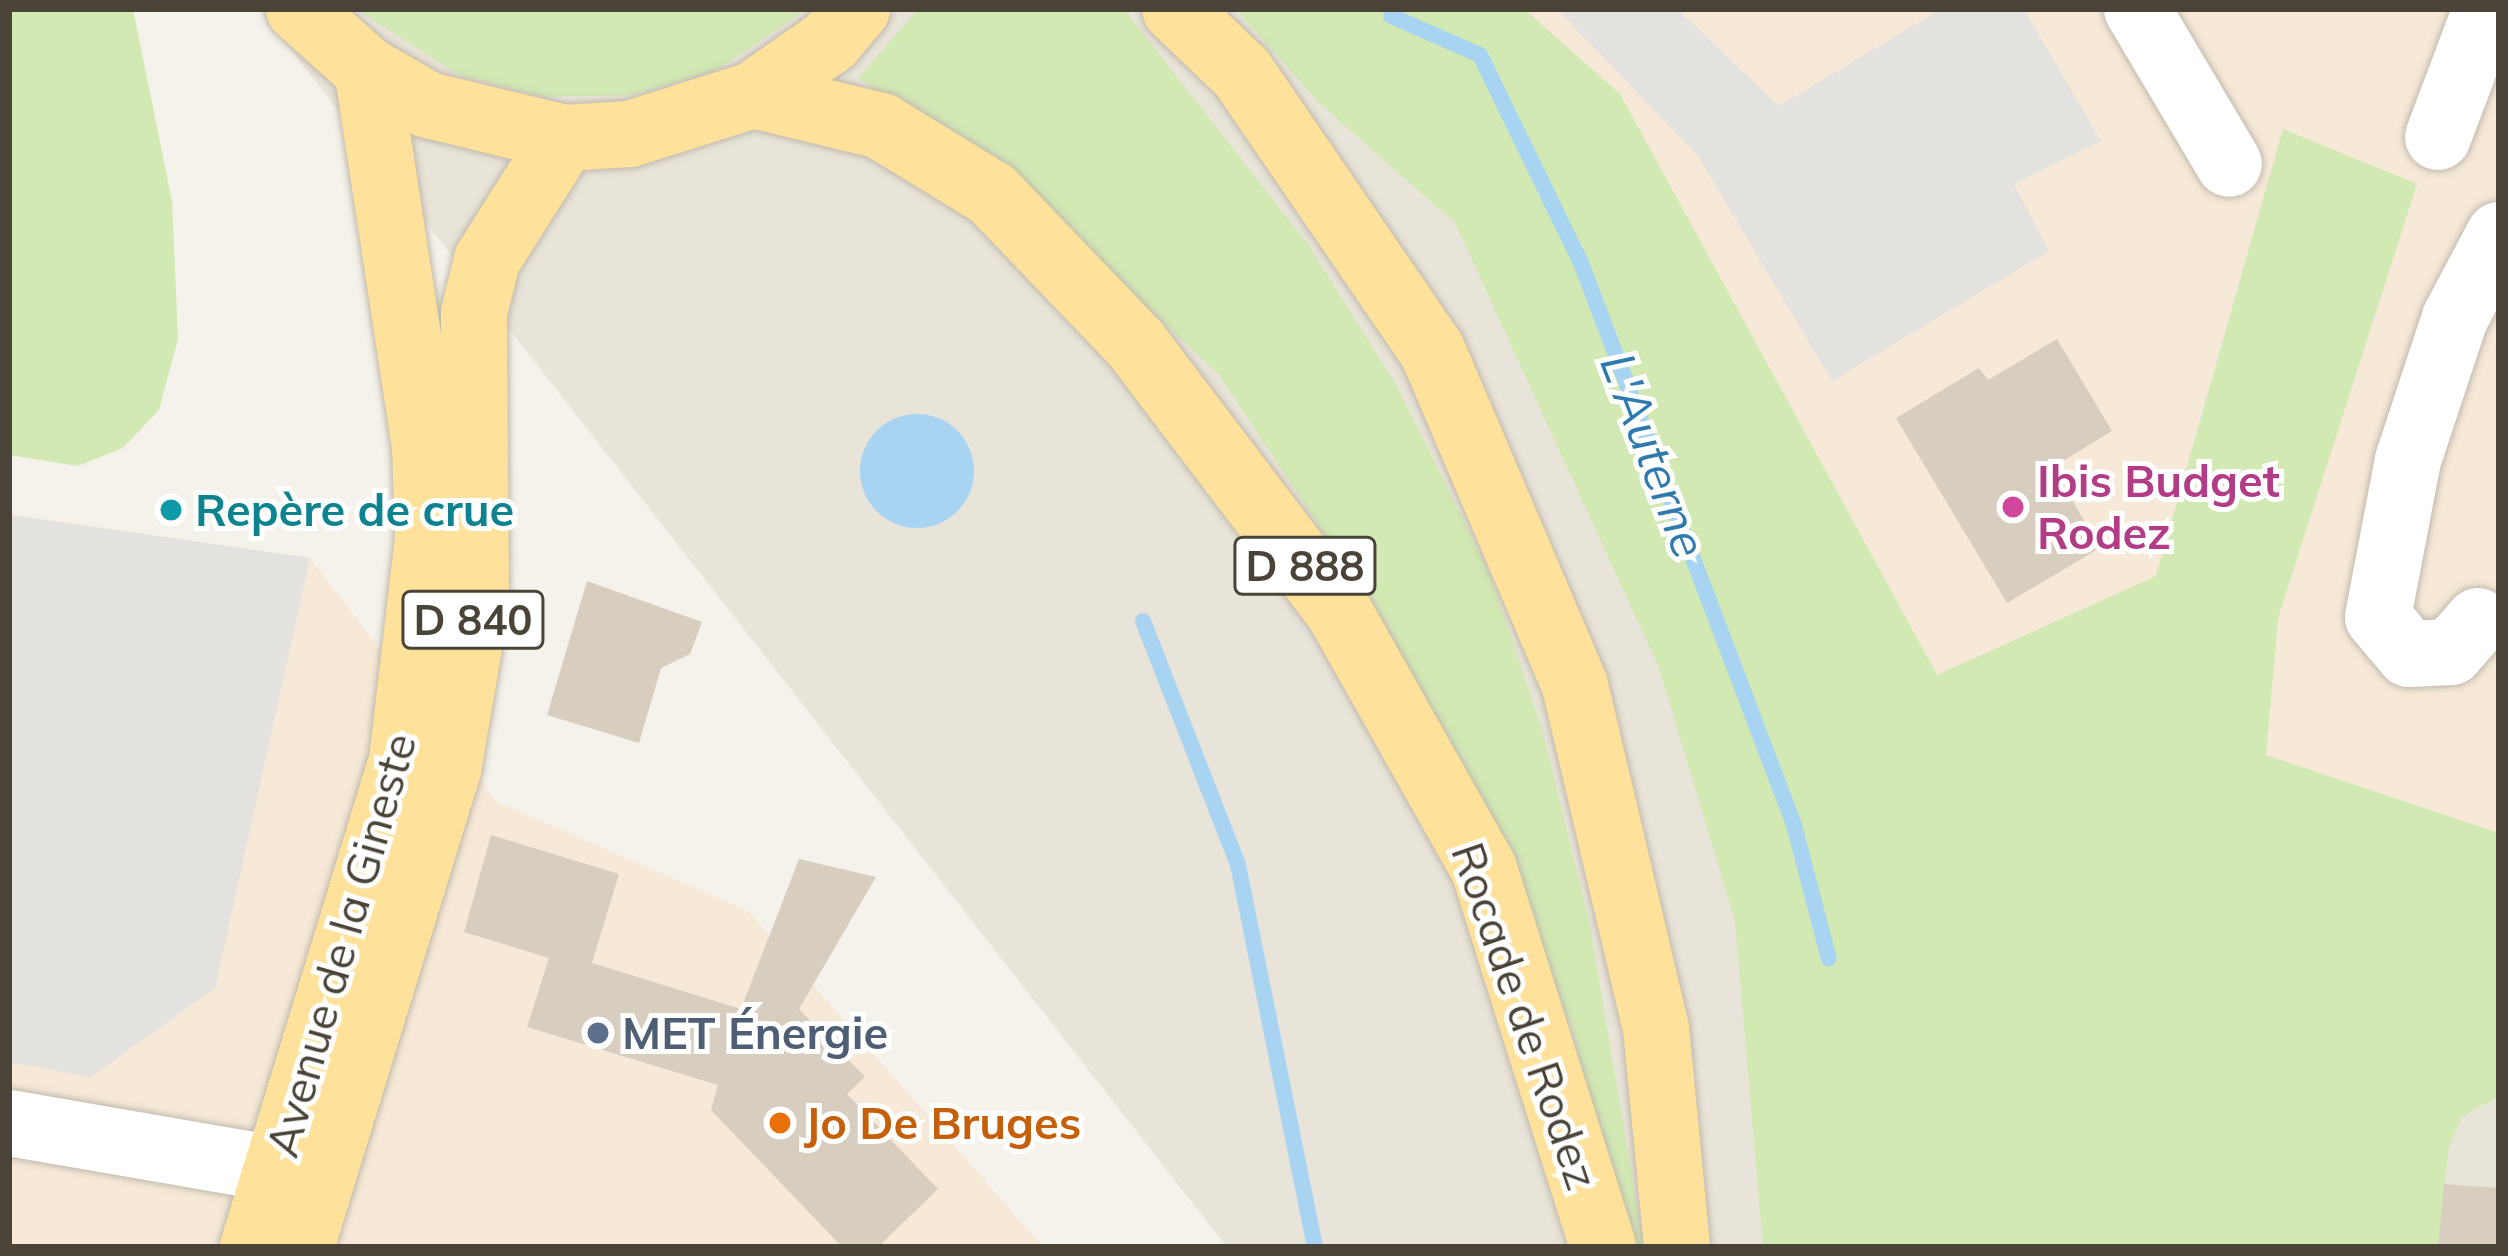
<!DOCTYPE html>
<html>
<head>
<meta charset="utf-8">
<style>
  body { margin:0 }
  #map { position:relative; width:2508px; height:1256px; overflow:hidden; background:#f5f2eb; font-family:Mulish,sans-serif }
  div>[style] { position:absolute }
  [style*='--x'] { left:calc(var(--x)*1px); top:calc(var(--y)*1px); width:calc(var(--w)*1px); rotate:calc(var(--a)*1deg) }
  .residential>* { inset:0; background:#e9e4d9 }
  .commercial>* { inset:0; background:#f6e9d7 }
  .green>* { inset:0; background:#d2e9b4 }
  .parking>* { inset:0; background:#e4e2df }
  .water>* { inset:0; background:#a8d4f1 }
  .round { border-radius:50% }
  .stream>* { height:16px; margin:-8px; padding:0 8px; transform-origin:8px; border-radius:8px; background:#a8d4f1 }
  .building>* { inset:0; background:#d7cec0 }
  .roads { filter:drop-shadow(0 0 3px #c1baad) drop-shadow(0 0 3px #c1baad) }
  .minor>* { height:66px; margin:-33px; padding:0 33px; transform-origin:33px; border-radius:33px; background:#fff }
  .major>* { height:66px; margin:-33px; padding:0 33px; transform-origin:33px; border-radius:33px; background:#fee19b }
  .dots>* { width:33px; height:33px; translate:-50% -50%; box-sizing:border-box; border:6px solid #fff; border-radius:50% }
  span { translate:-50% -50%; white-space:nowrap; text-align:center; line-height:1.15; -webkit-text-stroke:10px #fff; paint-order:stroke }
  .shield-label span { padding:3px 9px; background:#fff; border:3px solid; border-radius:9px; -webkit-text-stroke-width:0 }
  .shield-label { font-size:42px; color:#4a4338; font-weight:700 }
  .hotel-label { font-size:45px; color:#b23c85; font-weight:700 }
  .left { translate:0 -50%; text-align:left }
  .culture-label { font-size:45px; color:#0d838f; font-weight:700 }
  .street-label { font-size:45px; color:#4a4338 }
  .service-label { font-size:45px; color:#4e5e75; font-weight:700 }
  .food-label { font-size:45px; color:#c56008; font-weight:700 }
  .water-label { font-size:48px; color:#2e7aaf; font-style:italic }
  .frame { position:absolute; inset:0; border:12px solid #4a4338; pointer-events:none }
</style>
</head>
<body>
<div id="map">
  <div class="residential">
    <div style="clip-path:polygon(259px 9px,2499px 9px,2499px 1247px,1227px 1247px)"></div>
  </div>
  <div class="commercial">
    <div style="clip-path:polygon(1524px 9px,2499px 9px,2499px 833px,2266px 756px,2278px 618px,2283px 129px,2156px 576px,1937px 675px,1620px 94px)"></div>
    <div style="clip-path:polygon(9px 514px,310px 558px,497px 802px,748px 911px,1043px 1247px,9px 1247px)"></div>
  </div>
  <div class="green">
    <div style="clip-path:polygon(9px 9px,133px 9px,172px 201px,178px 339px,159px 410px,123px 448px,78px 466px,9px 455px)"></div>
    <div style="clip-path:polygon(356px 9px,807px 9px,715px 71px,631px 95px,545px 97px,460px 76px)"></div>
    <div style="clip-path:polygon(918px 9px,1124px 9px,1310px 247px,1398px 388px,1490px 574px,1543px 732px,1590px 926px,1644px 1247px,1616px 1247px,1575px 1036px,1506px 866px,1382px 621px,1219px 375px,1030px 197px,858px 78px)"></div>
    <div style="clip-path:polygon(1236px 9px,1524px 9px,1620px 94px,1937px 675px,2156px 576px,2283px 129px,2417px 184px,2278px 618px,2266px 755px,2499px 833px,2499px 1096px,2462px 1117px,2449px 1147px,2438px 1247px,1763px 1247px,1735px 921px,1659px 668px,1455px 223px,1317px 101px)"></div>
  </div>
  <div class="parking">
    <div style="clip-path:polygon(1557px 9px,1677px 9px,1779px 106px,1941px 9px,2024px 9px,2101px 141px,2014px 184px,2049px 251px,1832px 381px,1698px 156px)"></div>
    <div style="clip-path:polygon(9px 515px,310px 558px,215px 988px,91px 1077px,9px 1062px)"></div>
  </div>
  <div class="water">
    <div class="round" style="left:860px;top:414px;width:114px;height:114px"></div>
  </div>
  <div class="stream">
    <div style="--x:1391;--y:16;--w:97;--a:23.7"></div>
    <div style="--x:1480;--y:55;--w:231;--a:64.1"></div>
    <div style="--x:1581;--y:263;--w:601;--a:69.24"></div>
    <div style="--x:1794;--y:825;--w:138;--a:75.4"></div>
    <div style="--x:1143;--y:621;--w:262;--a:68.7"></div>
    <div style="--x:1238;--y:865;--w:390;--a:78.6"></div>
  </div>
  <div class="building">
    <div style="clip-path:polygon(2057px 339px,2112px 431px,2053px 467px,2100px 548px,2007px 603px,1896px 418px,1979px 368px,1988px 380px)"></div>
    <div style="clip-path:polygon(587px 581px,702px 622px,690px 654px,661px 668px,639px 743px,547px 715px)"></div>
    <div style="clip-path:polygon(491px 835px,619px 874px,592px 963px,741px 1009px,799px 859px,876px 877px,799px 1009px,865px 1077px,847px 1094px,938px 1189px,878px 1247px,842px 1247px,711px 1110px,718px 1085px,527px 1027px,549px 958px,464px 932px)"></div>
    <div style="clip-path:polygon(2444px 1184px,2499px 1188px,2499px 1247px,2438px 1247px)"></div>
  </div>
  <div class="roads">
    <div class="minor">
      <div style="--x:2137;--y:9;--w:180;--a:59.3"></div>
      <div style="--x:2438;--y:137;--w:137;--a:-69.4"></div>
      <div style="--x:2478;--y:621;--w:41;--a:131.1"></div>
      <div style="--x:2451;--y:652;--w:42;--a:177.3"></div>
      <div style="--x:2409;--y:654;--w:48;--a:-130"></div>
      <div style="--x:2378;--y:617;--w:160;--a:-79.2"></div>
      <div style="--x:2408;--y:460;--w:150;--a:-71.7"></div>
      <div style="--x:2455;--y:318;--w:94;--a:-62.1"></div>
      <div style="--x:9;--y:1123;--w:271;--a:9.8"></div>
    </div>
    <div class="major">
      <div style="--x:299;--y:9;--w:91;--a:41.9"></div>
      <div style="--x:367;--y:70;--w:70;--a:29.8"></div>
      <div style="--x:428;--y:105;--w:140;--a:13.6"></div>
      <div style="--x:564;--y:138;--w:66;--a:-3.5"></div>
      <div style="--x:630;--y:134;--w:129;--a:-17.6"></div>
      <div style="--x:753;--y:95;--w:94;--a:-35"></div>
      <div style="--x:830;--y:41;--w:42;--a:-49.8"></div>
      <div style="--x:1175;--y:9;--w:93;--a:43.7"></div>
      <div style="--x:1242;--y:73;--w:336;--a:55.6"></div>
      <div style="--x:1432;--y:350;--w:365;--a:66.9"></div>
      <div style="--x:1575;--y:686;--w:351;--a:76.7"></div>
      <div style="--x:1656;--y:1028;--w:220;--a:84.5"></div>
      <div style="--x:753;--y:95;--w:132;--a:13.6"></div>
      <div style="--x:881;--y:126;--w:130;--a:31.5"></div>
      <div style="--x:992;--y:194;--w:207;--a:46.2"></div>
      <div style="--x:1135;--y:343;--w:335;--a:52.8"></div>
      <div style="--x:1338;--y:610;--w:297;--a:60.6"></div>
      <div style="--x:1484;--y:869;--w:396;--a:72.5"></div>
      <div style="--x:253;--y:1247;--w:509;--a:-72.99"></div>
      <div style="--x:402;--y:760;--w:222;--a:-83.3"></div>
      <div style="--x:428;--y:540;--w:93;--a:-91.8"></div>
      <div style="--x:425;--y:447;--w:381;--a:-98.7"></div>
      <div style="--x:301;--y:1247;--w:499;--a:-72.9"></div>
      <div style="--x:448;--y:770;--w:166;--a:-80.3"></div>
      <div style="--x:476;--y:606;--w:293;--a:-90.4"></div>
      <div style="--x:474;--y:313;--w:55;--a:-76.2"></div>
      <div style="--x:487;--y:260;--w:144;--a:-57.7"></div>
    </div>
  </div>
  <div class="dots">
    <div style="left:2013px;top:507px;background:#d1479c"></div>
    <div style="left:171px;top:510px;background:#0f9aa8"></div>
    <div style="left:598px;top:1033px;background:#5c6f8a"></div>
    <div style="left:780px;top:1123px;background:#e8710a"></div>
  </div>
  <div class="shield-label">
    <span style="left:1305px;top:566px">D 888</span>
    <span style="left:473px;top:620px">D 840</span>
  </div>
  <div class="hotel-label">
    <span class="left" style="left:2037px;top:507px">Ibis Budget<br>Rodez</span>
  </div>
  <div class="culture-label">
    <span class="left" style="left:195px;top:510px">Repère de crue</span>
  </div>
  <div class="street-label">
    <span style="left:341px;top:945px;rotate:-74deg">Avenue de la Gineste</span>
    <span style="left:1525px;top:1016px;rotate:71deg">Rocade de Rodez</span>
  </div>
  <div class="service-label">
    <span class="left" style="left:622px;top:1033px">MET Énergie</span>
  </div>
  <div class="food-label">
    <span class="left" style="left:804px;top:1123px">Jo De Bruges</span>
  </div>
  <div class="water-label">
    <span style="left:1654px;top:455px;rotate:69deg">L'Auterne</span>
  </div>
  <div class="frame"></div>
</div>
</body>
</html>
